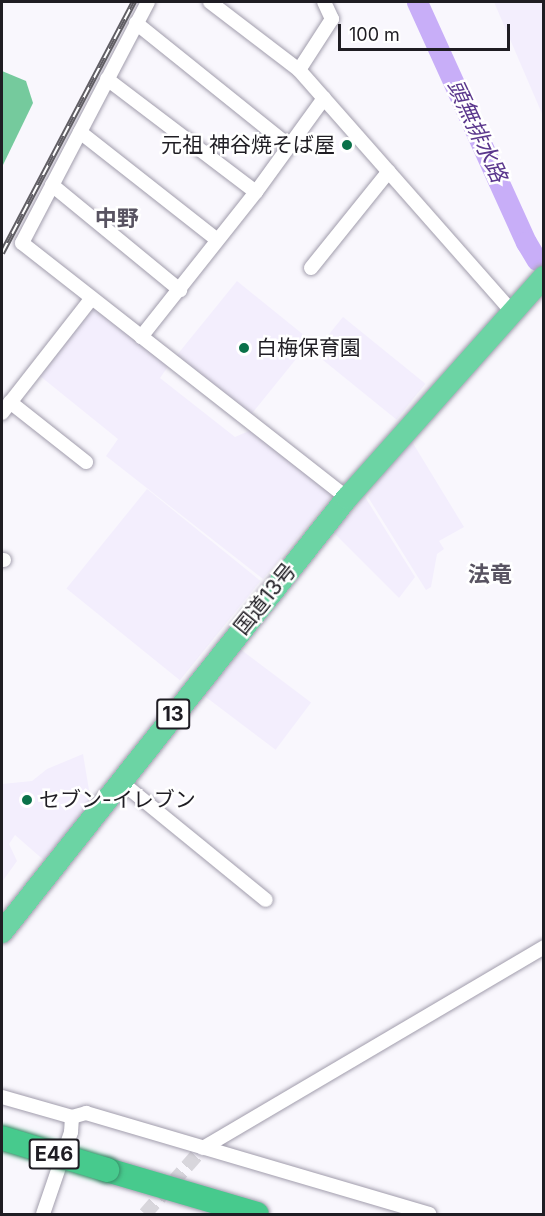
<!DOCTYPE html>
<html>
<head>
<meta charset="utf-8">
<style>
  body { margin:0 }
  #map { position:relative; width:545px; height:1216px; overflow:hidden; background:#f9f7fd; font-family:Inter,"Noto Sans JP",sans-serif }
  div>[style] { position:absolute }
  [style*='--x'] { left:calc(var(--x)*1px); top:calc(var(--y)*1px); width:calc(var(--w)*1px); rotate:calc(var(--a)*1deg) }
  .built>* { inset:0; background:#f3eefd; transform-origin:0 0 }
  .forest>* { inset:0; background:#75ca9d }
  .river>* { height:21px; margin:-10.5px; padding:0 10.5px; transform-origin:10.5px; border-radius:10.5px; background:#c8aef8 }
  .minor-tunnel>* { height:14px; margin-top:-7px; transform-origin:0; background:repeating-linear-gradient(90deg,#d8d6dc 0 14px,transparent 0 21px) }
  .roads { filter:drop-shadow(0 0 2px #a19dac) drop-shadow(0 0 2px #a19dac) }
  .minor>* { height:14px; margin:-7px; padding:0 7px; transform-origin:7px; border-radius:7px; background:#fff }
  .trunk>* { height:22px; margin:-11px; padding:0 11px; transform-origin:11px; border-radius:11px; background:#6cd4a4 }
  .motorway>* { height:24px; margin:-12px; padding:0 12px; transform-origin:12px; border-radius:12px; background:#47ca8d }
  .rail>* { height:6px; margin-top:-3px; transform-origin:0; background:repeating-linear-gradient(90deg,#fff 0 11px,#605e64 0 22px); box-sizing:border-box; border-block:2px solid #605e64 }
  .bridges { filter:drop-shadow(0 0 2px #398d68) drop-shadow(0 0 2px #398d68) }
  .motorway-bridge>* { height:24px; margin:-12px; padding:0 12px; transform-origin:12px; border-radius:12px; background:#47ca8d }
  .dots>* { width:16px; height:16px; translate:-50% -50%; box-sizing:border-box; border:3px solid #fff; border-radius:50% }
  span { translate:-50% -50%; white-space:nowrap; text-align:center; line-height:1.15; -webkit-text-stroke:5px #fff; paint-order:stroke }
  .shield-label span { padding:2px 4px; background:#fff; border:2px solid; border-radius:4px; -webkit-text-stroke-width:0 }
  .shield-label { font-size:20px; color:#1f1d23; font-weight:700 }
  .poi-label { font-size:21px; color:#1f1d23 }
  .right { translate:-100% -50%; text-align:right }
  .left { translate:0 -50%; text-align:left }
  .street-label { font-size:21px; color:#1f1d23 }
  .water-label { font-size:22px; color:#5b388d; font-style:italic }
  .neighbourhood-label { font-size:22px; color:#585361; font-weight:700 }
  .frame { position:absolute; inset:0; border:3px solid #1f1d23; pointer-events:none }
  .scale { position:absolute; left:338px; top:24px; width:172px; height:27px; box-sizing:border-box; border:3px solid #1f1d23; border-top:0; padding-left:8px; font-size:18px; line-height:21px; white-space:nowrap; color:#1f1d23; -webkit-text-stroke:4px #fff; paint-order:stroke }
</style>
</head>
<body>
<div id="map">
  <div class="built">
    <div style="clip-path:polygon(494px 2px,543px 2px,543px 116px)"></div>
    <div style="left:237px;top:281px;width:95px;height:96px;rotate:39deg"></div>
    <div style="clip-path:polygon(93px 308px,169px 365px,160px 378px,235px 437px,251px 430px,332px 495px,263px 579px,106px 456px,118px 439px,40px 376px)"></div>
    <div style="left:343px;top:317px;width:106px;height:46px;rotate:39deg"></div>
    <div style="clip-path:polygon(411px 440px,464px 527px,439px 541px,444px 549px,437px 554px,431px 587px,426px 590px,368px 497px,390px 463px)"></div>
    <div style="left:147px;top:489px;width:146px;height:128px;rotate:39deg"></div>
    <div style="clip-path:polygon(365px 497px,415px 577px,399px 598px,331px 530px,355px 510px)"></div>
    <div style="left:236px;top:646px;width:94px;height:59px;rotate:37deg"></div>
    <div style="clip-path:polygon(83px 754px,91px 802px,47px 863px,15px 835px,9px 844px,17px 861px,2px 882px,2px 784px,32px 781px,47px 769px)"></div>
  </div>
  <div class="forest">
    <div style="clip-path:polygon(2px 71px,26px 81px,33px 103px,2px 167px)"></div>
  </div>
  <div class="river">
    <div style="--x:417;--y:2;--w:264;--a:65.6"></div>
    <div style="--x:526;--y:242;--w:21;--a:59"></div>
  </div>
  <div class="minor-tunnel">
    <div style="--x:145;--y:1214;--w:88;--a:-48.7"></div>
  </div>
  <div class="roads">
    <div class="minor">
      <div style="--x:148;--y:2;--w:272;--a:117.6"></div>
      <div style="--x:22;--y:243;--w:413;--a:38.1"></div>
      <div style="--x:210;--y:2;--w:112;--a:37.4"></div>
      <div style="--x:299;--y:70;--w:324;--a:48.6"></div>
      <div style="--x:136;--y:23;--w:196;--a:38.8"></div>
      <div style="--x:299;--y:70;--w:61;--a:-57.1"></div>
      <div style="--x:332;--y:19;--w:19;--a:-115"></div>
      <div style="--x:107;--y:79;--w:187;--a:37.2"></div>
      <div style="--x:80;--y:132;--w:174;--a:38.2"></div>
      <div style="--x:52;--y:185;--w:166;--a:39.4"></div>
      <div style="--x:311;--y:268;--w:124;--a:-51.2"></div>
      <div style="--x:141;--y:337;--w:185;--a:-51.6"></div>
      <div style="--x:256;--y:192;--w:116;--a:-54.1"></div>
      <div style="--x:10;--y:402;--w:97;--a:38.3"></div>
      <div style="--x:2;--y:413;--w:145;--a:-52"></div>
      <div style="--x:2;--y:560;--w:2;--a:0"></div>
      <div style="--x:120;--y:781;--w:188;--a:39.2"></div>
      <div style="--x:2;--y:1097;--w:73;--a:15.9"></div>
      <div style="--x:72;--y:1117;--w:15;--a:-16"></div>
      <div style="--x:86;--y:1113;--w:358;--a:16.4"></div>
      <div style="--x:203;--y:1148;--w:396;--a:-30.5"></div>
      <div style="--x:43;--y:1214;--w:87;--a:-71.1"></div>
      <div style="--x:71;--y:1132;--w:15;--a:-86"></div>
    </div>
    <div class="trunk">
      <div style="--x:2;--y:932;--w:554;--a:-51.52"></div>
      <div style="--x:347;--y:498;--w:296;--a:-48.3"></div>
    </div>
    <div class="motorway">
      <div style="--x:107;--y:1170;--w:156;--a:16.3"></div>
    </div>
  </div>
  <div class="rail">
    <div style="--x:2;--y:253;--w:284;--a:-62.3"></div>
  </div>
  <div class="bridges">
    <div class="motorway-bridge">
      <div style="--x:2;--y:1138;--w:110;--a:16.9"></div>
    </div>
  </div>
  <div class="dots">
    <div style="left:347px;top:145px;background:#0a7149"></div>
    <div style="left:244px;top:348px;background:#0a7149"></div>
    <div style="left:27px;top:800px;background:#0a7149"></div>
  </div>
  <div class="shield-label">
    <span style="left:173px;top:714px">13</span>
    <span style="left:54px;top:1154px">E46</span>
  </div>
  <div class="poi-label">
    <span class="right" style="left:335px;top:145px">元祖 神谷焼そば屋</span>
    <span class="left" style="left:256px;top:348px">白梅保育園</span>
    <span class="left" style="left:39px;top:800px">セブン-イレブン</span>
  </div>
  <div class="street-label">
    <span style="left:265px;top:599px;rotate:-51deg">国道13号</span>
  </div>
  <div class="water-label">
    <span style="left:477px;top:131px;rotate:65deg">頭無排水路</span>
  </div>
  <div class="neighbourhood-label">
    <span style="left:117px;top:219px">中野</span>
    <span style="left:490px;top:575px">法竜</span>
  </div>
  <div class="frame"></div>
  <div class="scale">100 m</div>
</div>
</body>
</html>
